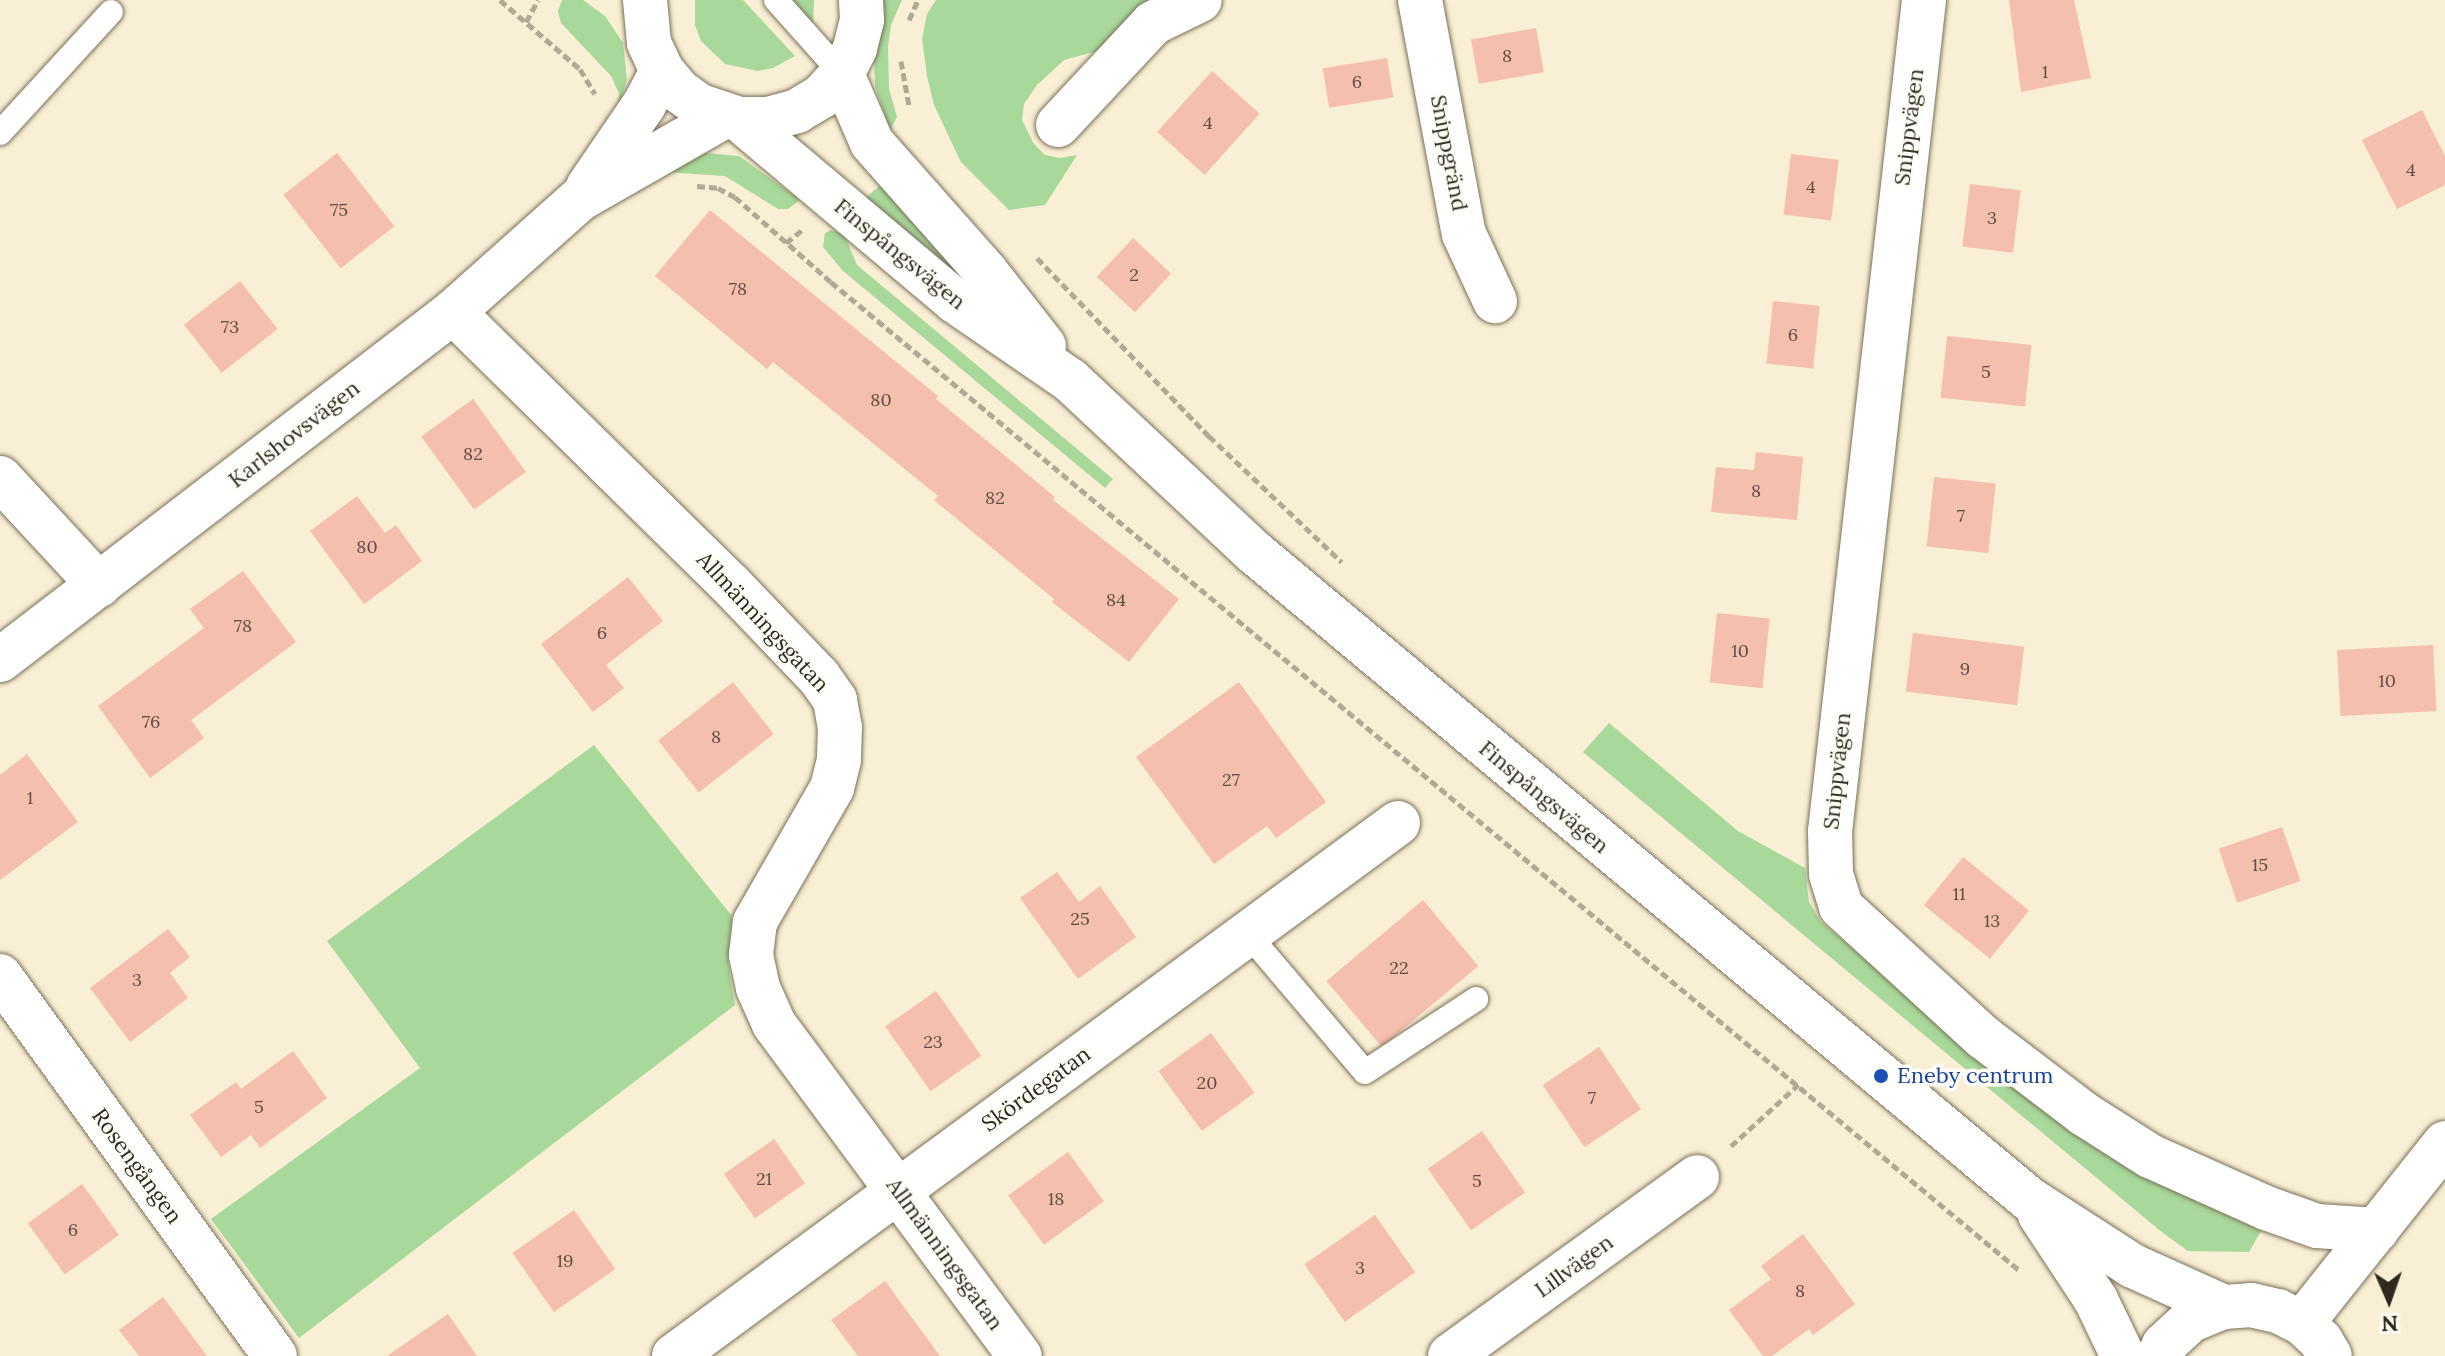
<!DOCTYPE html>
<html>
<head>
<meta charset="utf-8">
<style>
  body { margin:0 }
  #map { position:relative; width:2445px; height:1356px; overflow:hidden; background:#f9efd4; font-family:Lora,serif }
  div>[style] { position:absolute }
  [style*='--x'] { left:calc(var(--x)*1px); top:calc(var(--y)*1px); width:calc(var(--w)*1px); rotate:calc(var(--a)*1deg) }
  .green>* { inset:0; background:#a8d89a }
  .building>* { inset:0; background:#f5bfad; transform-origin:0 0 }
  .path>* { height:5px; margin-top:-2.5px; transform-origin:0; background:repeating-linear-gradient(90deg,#b1a994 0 8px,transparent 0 12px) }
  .roads { filter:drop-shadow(0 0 2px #797059) drop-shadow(0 0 2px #797059) }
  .lane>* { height:24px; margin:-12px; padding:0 12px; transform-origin:12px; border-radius:12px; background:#fff }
  .street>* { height:44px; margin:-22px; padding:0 22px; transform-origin:22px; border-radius:22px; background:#fff }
  .secondary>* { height:44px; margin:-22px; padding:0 22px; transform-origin:22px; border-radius:22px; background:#fff }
  .dots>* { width:22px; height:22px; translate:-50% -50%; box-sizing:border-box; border:4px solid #fffdf7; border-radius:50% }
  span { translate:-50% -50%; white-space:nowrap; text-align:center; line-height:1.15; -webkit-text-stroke:7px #fffdf7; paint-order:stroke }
  .number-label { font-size:18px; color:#5f4e42 }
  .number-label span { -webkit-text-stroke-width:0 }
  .street-label { font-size:22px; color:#2d291f }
  .transit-label { font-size:22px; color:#164399 }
  .left { translate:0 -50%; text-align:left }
  .north { position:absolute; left:2349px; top:1260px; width:80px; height:80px; -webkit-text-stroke:6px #fffdf7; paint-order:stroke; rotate:178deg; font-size:22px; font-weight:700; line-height:32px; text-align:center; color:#2d291f }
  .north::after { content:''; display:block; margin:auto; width:28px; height:36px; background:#2d291f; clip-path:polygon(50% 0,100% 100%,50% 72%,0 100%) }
</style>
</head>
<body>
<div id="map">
  <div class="green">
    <div style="clip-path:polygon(562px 0,583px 0,605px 16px,623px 43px,627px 80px,618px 109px,619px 94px,611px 76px,561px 23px,558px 11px)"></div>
    <div style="clip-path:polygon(695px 0,743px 0,795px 56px,773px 68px,758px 71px,725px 64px,701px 41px,695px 25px)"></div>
    <div style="clip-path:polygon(788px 0,814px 0,813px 27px)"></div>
    <div style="clip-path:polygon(884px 0,902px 0,891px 25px,888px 46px,889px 89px,897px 117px,890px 130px,875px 86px,874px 55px)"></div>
    <div style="clip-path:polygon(936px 0,1161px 0,1108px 48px,1064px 60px,1037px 85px,1024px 104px,1022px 120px,1034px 144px,1045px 155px,1060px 158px,1077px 155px,1045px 205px,1009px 210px,961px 162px,934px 105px,927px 76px,922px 39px,927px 14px)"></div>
    <div style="clip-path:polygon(706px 153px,739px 156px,800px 200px,788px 209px,778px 209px,725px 176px,664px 172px,692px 155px)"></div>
    <div style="clip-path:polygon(881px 185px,1013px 317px,859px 203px)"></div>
    <div style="clip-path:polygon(831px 230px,844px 234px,857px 265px,1113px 479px,1105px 488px,843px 271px,823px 247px,825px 233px)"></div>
    <div style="clip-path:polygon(1609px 723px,1738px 831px,1805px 868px,1809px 902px,1821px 922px,2071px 1133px,2261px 1231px,2249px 1252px,2188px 1251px,2163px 1233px,1583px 752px)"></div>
    <div style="clip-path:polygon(594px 745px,732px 916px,728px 962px,735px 1005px,299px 1338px,211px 1219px,420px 1068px,327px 941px)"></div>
  </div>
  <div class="building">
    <div style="clip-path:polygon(2009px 0,2074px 0,2091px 78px,2021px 92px)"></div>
    <div style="left:1536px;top:28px;width:45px;height:66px;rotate:80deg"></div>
    <div style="left:1387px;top:58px;width:40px;height:65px;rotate:81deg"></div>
    <div style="left:1212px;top:71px;width:64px;height:82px;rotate:42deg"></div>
    <div style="clip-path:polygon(2422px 110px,2445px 156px,2445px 185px,2397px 209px,2362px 140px)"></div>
    <div style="left:337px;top:153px;width:93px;height:68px;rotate:52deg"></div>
    <div style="left:1791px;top:154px;width:48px;height:61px;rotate:7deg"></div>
    <div style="left:1970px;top:184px;width:51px;height:63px;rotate:7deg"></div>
    <div style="clip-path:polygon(710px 210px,938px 396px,936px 399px,1055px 497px,1053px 500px,1179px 599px,1129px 662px,1052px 602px,1054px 599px,934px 500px,938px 496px,773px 362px,767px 369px,655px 276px)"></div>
    <div style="left:1133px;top:238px;width:52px;height:53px;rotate:43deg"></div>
    <div style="left:240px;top:281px;width:61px;height:71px;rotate:52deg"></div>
    <div style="left:1773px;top:301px;width:47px;height:63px;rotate:6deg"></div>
    <div style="left:1947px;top:336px;width:85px;height:62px;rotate:6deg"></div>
    <div style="left:473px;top:399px;width:90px;height:64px;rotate:54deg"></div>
    <div style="clip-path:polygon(1756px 452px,1803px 457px,1797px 520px,1711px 512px,1716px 467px,1754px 470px)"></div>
    <div style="left:1934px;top:477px;width:62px;height:70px;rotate:6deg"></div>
    <div style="clip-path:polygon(357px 496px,385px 533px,396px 525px,422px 561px,364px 604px,310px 531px)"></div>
    <div style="clip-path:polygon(243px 571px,296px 642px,191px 720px,204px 738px,150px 778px,98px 706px,204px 628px,190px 609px)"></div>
    <div style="clip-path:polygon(628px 577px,663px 621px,606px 665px,624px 688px,593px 712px,541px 644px)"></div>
    <div style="left:1717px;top:613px;width:53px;height:70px;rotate:6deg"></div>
    <div style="left:1913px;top:633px;width:112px;height:59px;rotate:7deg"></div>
    <div style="left:2433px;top:645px;width:66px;height:96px;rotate:87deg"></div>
    <div style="left:733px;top:682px;width:66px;height:95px;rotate:52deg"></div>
    <div style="clip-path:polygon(1239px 682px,1326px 802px,1276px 838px,1267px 826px,1214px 864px,1136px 757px)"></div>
    <div style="clip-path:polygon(27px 754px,78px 822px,0 880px,0 775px)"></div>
    <div style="left:2282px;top:827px;width:57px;height:67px;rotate:71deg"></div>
    <div style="left:1963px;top:857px;width:85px;height:62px;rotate:39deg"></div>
    <div style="clip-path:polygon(1057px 872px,1079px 902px,1100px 886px,1136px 937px,1078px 979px,1020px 898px)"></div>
    <div style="left:1423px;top:900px;width:86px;height:126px;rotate:50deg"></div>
    <div style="clip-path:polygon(168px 929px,190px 957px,170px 973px,188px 998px,130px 1042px,90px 988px)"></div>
    <div style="left:936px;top:991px;width:79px;height:62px;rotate:55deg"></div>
    <div style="left:1211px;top:1033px;width:74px;height:65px;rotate:54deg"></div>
    <div style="left:1599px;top:1047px;width:75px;height:68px;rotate:56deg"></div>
    <div style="clip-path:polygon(293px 1051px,327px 1098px,260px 1148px,251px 1135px,221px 1157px,190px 1115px,236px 1082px,241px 1089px)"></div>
    <div style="left:1482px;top:1131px;width:75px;height:66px;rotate:55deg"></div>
    <div style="left:774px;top:1139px;width:54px;height:61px;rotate:55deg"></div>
    <div style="left:1068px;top:1152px;width:61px;height:74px;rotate:54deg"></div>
    <div style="left:82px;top:1184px;width:63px;height:67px;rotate:54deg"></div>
    <div style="left:574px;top:1210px;width:72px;height:75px;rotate:55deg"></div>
    <div style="left:1375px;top:1215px;width:70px;height:86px;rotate:55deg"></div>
    <div style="clip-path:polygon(1803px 1234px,1855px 1304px,1813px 1335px,1809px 1329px,1772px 1356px,1763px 1356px,1729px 1310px,1771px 1279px,1761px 1266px)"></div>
    <div style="clip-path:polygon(885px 1281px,940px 1356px,858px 1356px,831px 1320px)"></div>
    <div style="clip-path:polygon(163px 1297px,207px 1356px,139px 1356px,119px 1330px)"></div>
    <div style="clip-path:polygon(448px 1314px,477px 1356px,387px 1356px)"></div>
  </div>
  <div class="path">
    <div style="--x:500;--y:0;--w:106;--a:40.8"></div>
    <div style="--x:580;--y:69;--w:29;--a:59"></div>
    <div style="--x:909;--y:20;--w:22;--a:-66"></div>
    <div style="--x:526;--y:22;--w:25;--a:-61"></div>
    <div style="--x:901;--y:61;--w:46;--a:79.9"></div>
    <div style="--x:697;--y:186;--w:21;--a:5"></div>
    <div style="--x:718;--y:188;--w:19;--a:28"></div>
    <div style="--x:735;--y:197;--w:128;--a:41.5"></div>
    <div style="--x:831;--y:282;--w:1547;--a:39.75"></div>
    <div style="--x:786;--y:243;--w:22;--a:-39"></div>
    <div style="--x:1037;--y:258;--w:248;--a:46"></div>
    <div style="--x:1209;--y:436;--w:183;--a:43.5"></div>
    <div style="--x:1731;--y:1146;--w:91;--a:-42.3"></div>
  </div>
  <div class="roads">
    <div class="lane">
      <div style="--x:776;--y:0;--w:99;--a:48.3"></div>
      <div style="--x:0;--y:133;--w:164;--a:-47.5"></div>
      <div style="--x:1247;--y:933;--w:182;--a:49.7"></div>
      <div style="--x:1365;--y:1072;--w:133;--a:-33.3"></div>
    </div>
    <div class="street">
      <div style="--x:1420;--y:0;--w:238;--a:79.4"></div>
      <div style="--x:1464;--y:234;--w:74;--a:65.2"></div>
      <div style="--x:1924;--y:0;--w:836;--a:96.45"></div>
      <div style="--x:1830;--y:831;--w:43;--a:88.7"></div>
      <div style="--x:1831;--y:874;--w:34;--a:73"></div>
      <div style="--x:1841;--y:907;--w:193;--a:42.5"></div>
      <div style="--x:1983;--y:1037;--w:127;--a:37.3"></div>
      <div style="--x:2084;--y:1114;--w:78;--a:32.5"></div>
      <div style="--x:2150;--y:1156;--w:127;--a:24.1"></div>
      <div style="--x:2266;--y:1208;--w:54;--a:19.4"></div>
      <div style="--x:2317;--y:1226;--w:60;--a:3.8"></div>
      <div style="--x:1058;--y:125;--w:139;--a:-47"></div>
      <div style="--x:1153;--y:23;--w:52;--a:-26.1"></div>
      <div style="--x:588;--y:187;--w:99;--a:-55.7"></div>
      <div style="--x:644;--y:105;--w:38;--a:-62"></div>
      <div style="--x:453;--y:312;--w:388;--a:44.5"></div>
      <div style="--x:730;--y:584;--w:129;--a:46.3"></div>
      <div style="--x:819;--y:677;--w:28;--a:55"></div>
      <div style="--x:835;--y:700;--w:27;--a:80"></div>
      <div style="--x:840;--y:727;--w:33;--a:92"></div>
      <div style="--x:839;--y:760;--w:29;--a:104"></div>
      <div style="--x:832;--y:788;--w:155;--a:119.9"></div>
      <div style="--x:755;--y:922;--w:33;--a:97"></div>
      <div style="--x:751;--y:955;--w:34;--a:78"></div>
      <div style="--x:758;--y:988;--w:39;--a:66"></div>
      <div style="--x:774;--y:1024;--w:413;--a:53.5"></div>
      <div style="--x:0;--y:478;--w:146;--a:47.2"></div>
      <div style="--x:0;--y:660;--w:571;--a:-37.53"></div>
      <div style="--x:453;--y:312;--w:170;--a:-41.7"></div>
      <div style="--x:580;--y:199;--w:167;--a:-29.8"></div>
      <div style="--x:0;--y:976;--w:469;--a:54.1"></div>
      <div style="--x:2302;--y:1323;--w:230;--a:-51.5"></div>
      <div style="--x:674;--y:1356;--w:899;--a:-36.36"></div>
      <div style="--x:1450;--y:1356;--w:305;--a:-35.9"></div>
    </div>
    <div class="secondary">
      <div style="--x:645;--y:0;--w:43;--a:84.7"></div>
      <div style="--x:649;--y:43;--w:31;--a:65"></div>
      <div style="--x:662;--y:71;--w:26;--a:50"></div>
      <div style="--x:679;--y:91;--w:26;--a:36"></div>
      <div style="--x:700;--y:106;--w:41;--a:18.4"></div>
      <div style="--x:739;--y:119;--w:29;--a:0"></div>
      <div style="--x:768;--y:119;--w:30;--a:-15"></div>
      <div style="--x:797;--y:111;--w:29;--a:-31"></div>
      <div style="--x:822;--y:96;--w:30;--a:-48"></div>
      <div style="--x:842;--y:74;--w:29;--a:-63"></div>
      <div style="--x:855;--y:48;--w:29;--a:-76"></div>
      <div style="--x:862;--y:20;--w:20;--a:-93"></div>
      <div style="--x:842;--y:74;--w:75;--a:66.5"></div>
      <div style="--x:872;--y:143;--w:172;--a:48.5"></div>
      <div style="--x:986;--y:272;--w:94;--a:51.9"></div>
      <div style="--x:739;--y:119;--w:282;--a:40.1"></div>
      <div style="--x:955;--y:301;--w:140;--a:34.5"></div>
      <div style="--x:1070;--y:380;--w:253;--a:43.1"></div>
      <div style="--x:1255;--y:553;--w:1008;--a:39.85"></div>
      <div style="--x:2029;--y:1199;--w:124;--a:32.8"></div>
      <div style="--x:2133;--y:1266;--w:100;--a:24.3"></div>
      <div style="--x:2040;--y:1215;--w:102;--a:56.6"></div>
      <div style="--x:2096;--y:1300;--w:62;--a:64.3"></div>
      <div style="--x:2159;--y:1356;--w:12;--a:-66"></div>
      <div style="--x:2164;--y:1345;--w:37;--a:-43"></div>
      <div style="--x:2191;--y:1320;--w:35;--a:-22"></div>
      <div style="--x:2224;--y:1307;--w:27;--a:-4"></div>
      <div style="--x:2251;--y:1305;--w:28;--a:13"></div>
      <div style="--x:2278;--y:1311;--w:27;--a:27"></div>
      <div style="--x:2302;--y:1323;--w:26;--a:43"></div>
      <div style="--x:2321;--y:1341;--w:17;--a:59"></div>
    </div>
  </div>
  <div class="dots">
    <div style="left:1881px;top:1076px;background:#1a4fb4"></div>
  </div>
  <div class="number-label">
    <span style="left:1507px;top:56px">8</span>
    <span style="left:2045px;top:72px">1</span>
    <span style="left:1357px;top:82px">6</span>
    <span style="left:1208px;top:123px">4</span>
    <span style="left:2411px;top:170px">4</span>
    <span style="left:1811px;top:187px">4</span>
    <span style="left:339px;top:210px">75</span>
    <span style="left:1992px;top:218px">3</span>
    <span style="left:1134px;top:275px">2</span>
    <span style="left:738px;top:289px">78</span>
    <span style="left:230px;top:327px">73</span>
    <span style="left:1793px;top:335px">6</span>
    <span style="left:1986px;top:372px">5</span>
    <span style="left:881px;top:400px">80</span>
    <span style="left:473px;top:454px">82</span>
    <span style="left:1756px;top:491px">8</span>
    <span style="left:995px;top:498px">82</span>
    <span style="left:1961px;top:516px">7</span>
    <span style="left:367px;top:547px">80</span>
    <span style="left:1116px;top:600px">84</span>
    <span style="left:243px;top:626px">78</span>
    <span style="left:602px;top:633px">6</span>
    <span style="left:1740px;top:651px">10</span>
    <span style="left:1965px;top:669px">9</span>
    <span style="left:2387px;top:681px">10</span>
    <span style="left:151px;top:722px">76</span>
    <span style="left:716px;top:737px">8</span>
    <span style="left:1231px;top:780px">27</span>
    <span style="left:30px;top:798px">1</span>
    <span style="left:2260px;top:865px">15</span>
    <span style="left:1959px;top:894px">11</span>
    <span style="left:1080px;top:919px">25</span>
    <span style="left:1992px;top:921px">13</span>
    <span style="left:1399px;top:968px">22</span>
    <span style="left:137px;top:980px">3</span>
    <span style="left:933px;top:1042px">23</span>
    <span style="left:1207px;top:1083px">20</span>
    <span style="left:1592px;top:1098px">7</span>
    <span style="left:259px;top:1107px">5</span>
    <span style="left:764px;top:1179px">21</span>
    <span style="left:1477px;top:1181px">5</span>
    <span style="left:1056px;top:1199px">18</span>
    <span style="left:73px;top:1230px">6</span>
    <span style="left:565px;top:1261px">19</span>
    <span style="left:1360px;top:1268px">3</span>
    <span style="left:1800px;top:1291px">8</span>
  </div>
  <div class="street-label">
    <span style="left:1909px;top:127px;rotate:-83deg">Snippvägen</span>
    <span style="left:1449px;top:153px;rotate:79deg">Snippgränd</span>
    <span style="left:900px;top:254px;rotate:39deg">Finspångsvägen</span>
    <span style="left:294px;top:434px;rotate:-38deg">Karlshovsvägen</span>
    <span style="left:763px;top:622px;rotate:47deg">Allmänningsgatan</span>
    <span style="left:1837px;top:771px;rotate:-84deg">Snippvägen</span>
    <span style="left:1544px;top:797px;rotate:40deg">Finspångsvägen</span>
    <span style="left:1036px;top:1089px;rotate:-36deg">Skördegatan</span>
    <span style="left:137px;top:1166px;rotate:54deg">Rosengången</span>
    <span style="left:945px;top:1254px;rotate:54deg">Allmänningsgatan</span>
    <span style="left:1574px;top:1266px;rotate:-36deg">Lillvägen</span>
  </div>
  <div class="transit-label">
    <span class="left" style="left:1897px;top:1076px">Eneby centrum</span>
  </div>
  <div class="north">N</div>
</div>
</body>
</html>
